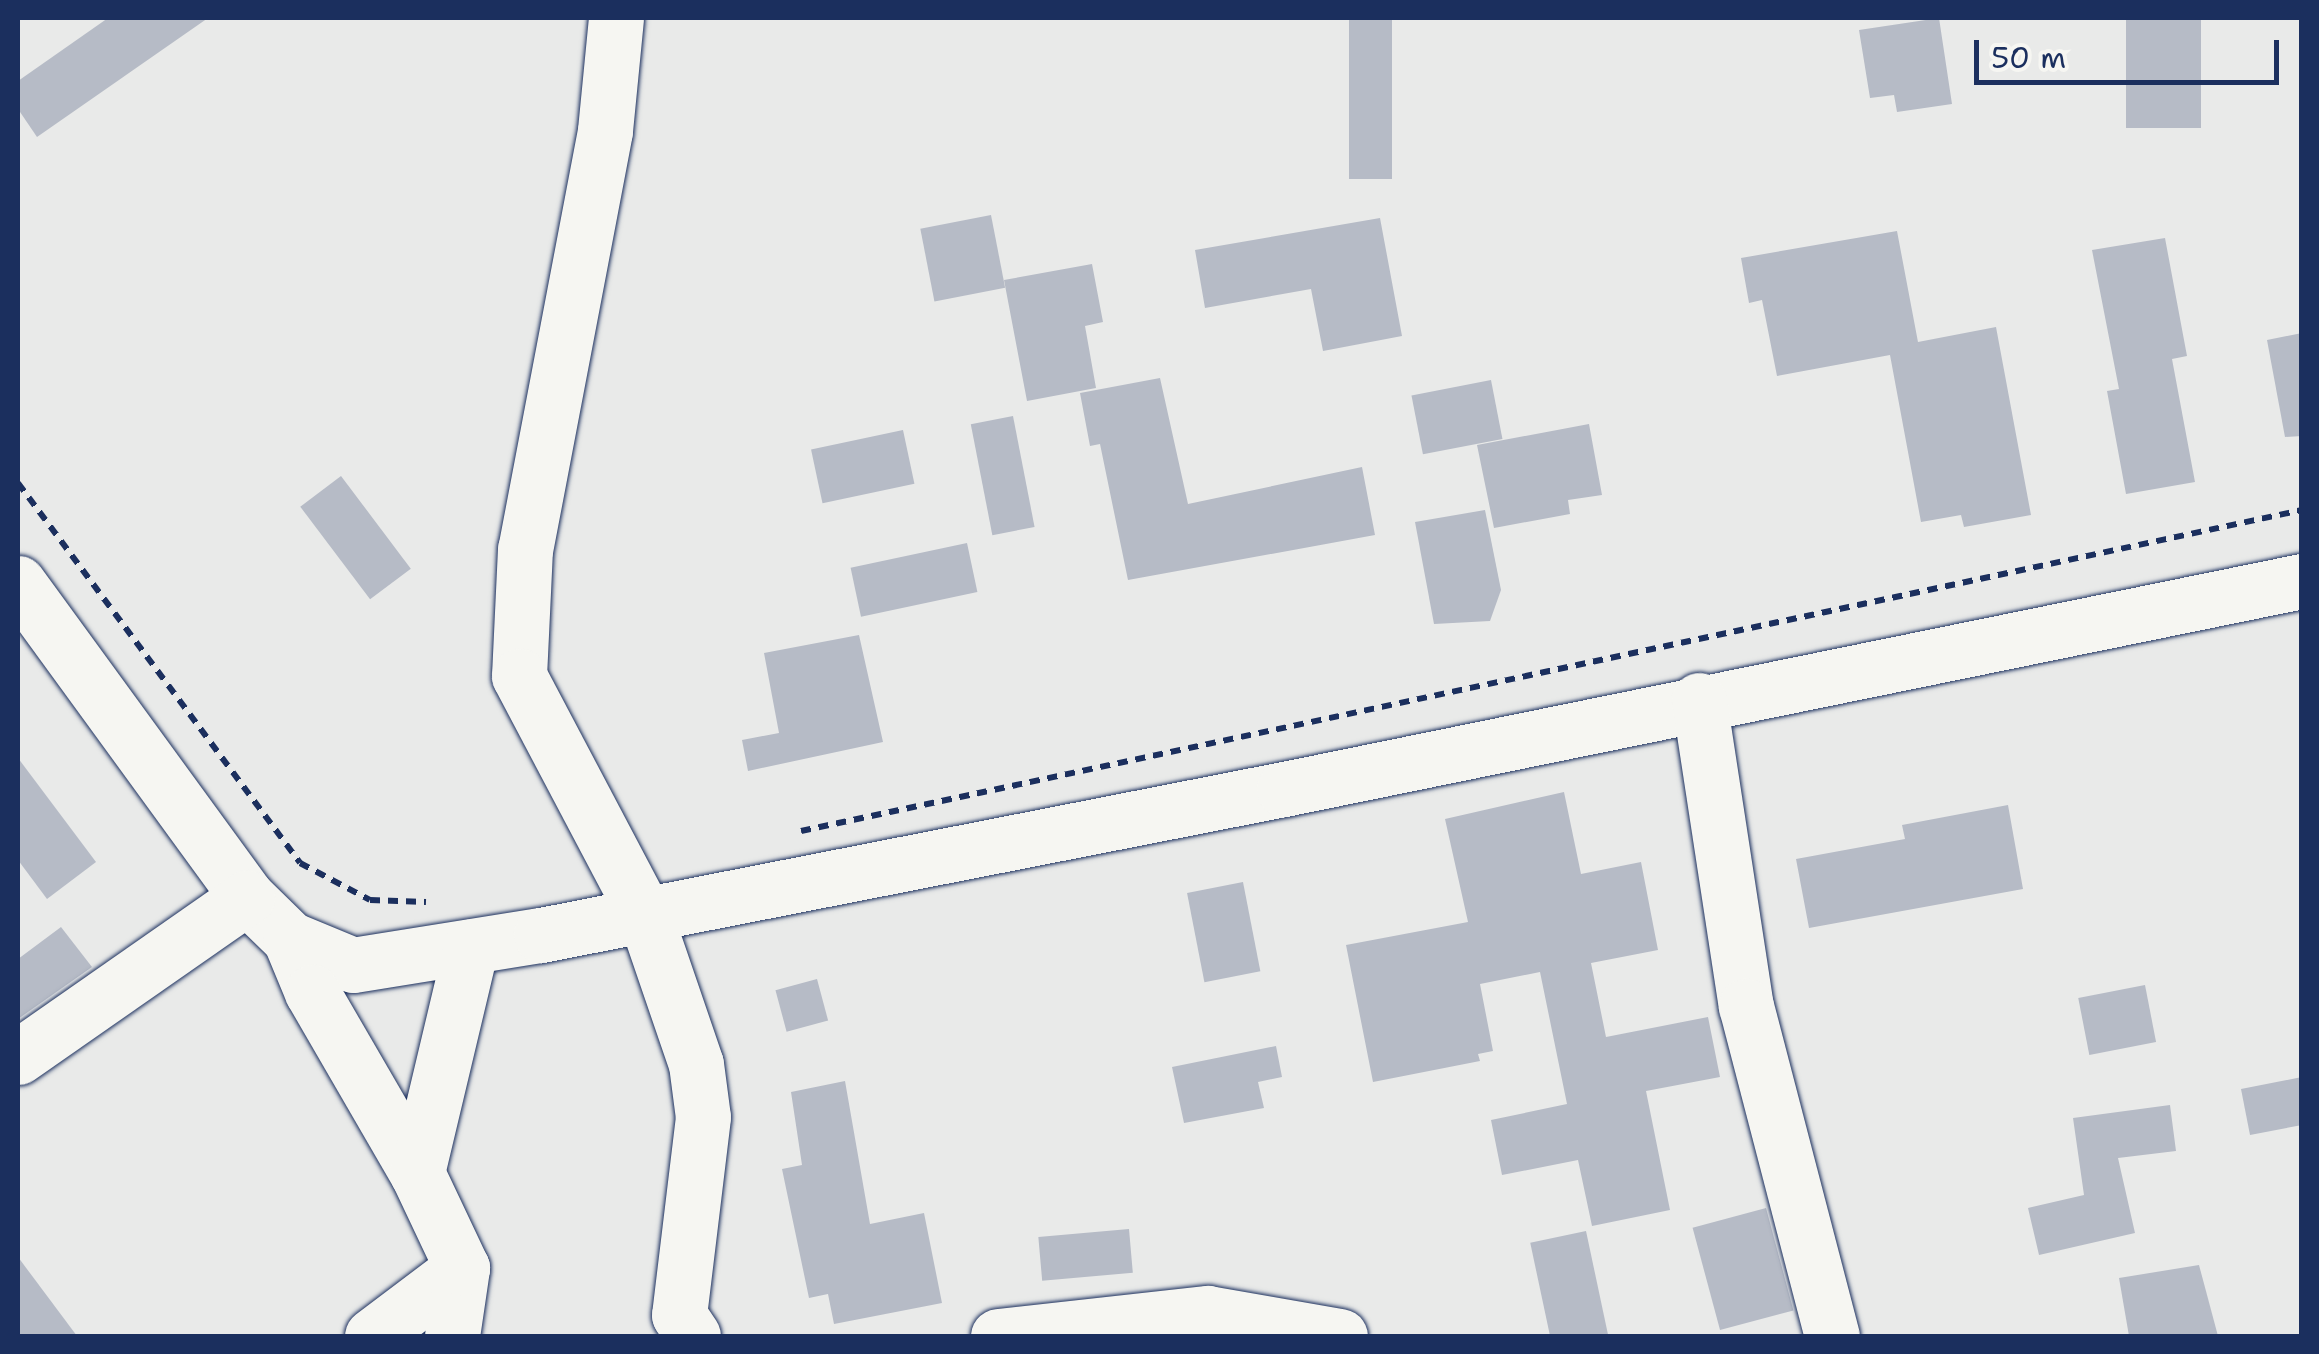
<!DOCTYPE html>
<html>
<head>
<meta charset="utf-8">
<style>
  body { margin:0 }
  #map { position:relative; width:2319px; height:1354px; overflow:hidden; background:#e9eae9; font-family:"Shantell Sans",sans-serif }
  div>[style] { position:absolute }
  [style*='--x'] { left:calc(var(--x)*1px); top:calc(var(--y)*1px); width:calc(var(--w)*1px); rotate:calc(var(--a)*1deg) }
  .building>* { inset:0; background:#b6bbc6; transform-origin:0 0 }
  .path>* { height:6px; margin-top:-3px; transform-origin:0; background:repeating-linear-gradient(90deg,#1b2f5e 0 10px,transparent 0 18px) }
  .roads { filter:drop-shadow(0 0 2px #1b2f5e) drop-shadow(0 0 2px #1b2f5e) }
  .minor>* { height:55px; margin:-27.5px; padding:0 27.5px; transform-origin:27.5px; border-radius:27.5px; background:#f6f6f2 }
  span { translate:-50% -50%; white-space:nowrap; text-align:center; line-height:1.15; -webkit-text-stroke:9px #f6f6f2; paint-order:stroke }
  .frame { position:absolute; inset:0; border:20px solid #1b2f5e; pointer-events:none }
  .scale { position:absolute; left:1974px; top:40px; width:305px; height:45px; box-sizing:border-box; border:5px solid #1b2f5e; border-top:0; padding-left:12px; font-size:30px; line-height:35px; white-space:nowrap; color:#1b2f5e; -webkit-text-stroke:8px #f6f6f2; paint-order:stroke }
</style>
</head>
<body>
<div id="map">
  <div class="building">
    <div style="clip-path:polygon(108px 18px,208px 18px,37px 137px,18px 109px,18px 81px)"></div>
    <div style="left:1349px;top:18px;width:43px;height:161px"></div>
    <div style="clip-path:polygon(1939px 18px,1952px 104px,1897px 112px,1894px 95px,1870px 98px,1859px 30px)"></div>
    <div style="left:2126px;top:18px;width:75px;height:110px"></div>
    <div style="left:991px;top:215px;width:74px;height:72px;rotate:79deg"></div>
    <div style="clip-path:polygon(1380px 218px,1402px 336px,1323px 351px,1311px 289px,1205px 308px,1195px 250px)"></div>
    <div style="clip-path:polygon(1897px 231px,1918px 342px,1996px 327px,2031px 515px,1964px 527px,1961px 515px,1921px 522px,1890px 355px,1777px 376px,1762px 300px,1749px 303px,1741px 258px)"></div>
    <div style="clip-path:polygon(2165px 238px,2187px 356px,2172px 359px,2195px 482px,2126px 494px,2107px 391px,2119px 389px,2092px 250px)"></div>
    <div style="clip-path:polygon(1092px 264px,1103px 322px,1085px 326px,1096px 388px,1027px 401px,1004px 280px)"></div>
    <div style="clip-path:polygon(2302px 333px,2302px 436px,2285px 437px,2267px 340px)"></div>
    <div style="clip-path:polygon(1160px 378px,1188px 504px,1362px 467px,1375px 535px,1128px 580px,1100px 444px,1090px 446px,1080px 393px)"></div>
    <div style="left:1491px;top:380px;width:60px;height:81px;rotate:79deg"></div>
    <div style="left:1013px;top:416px;width:113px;height:43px;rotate:79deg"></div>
    <div style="clip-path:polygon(1589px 424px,1602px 495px,1568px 500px,1570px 514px,1494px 528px,1477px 445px)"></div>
    <div style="left:903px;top:430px;width:55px;height:94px;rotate:78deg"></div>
    <div style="left:341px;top:476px;width:116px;height:51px;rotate:53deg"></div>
    <div style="clip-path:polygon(1485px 510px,1501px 590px,1490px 621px,1434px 624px,1415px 522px)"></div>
    <div style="left:967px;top:543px;width:50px;height:119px;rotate:78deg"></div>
    <div style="clip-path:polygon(859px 635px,883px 742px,748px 771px,742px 740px,779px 733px,764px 653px)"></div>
    <div style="clip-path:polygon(18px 758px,96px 862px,47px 899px,18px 860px)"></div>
    <div style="clip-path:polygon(1564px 792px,1581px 874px,1641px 862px,1658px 950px,1591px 963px,1606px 1037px,1708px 1017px,1720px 1077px,1646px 1091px,1670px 1210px,1592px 1226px,1578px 1160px,1502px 1175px,1491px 1120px,1567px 1104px,1540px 972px,1480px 984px,1493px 1051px,1478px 1054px,1480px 1061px,1373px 1082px,1346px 945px,1468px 922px,1445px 819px)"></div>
    <div style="clip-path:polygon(2008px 805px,2023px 889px,1809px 928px,1796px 859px,1905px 839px,1902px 825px)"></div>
    <div style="left:1243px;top:882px;width:91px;height:57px;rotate:79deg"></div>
    <div style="clip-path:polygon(61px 927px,92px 967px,18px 1019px,18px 959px)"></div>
    <div style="left:817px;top:979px;width:43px;height:43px;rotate:75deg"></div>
    <div style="left:2145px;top:985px;width:58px;height:68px;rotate:79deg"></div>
    <div style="clip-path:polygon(1276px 1046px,1282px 1077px,1258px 1082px,1264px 1108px,1184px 1123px,1172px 1067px)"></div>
    <div style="clip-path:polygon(2302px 1077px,2302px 1125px,2250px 1135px,2241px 1089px)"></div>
    <div style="clip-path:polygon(845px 1081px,870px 1224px,924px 1213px,942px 1303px,834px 1324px,828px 1294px,809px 1298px,782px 1169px,802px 1165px,791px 1092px)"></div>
    <div style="clip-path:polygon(2170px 1105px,2176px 1151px,2118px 1158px,2135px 1233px,2039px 1255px,2028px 1208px,2084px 1195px,2073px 1118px)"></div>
    <div style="left:1766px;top:1208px;width:106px;height:76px;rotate:75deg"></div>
    <div style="left:1129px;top:1229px;width:44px;height:91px;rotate:85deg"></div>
    <div style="left:1586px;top:1231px;width:107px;height:57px;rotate:78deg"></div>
    <div style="clip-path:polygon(18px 1257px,77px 1336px,18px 1336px)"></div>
    <div style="clip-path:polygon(2199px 1265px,2218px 1336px,2129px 1336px,2119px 1278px)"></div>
  </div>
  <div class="path">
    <div style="--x:18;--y:483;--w:473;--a:53.4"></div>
    <div style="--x:300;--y:863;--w:79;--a:27.9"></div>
    <div style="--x:370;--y:900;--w:56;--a:2"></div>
    <div style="--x:801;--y:831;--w:1535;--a:-12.07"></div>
  </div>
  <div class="roads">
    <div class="minor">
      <div style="--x:616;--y:18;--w:114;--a:95.6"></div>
      <div style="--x:605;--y:131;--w:426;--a:100.8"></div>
      <div style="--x:525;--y:549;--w:127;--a:92.7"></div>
      <div style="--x:519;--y:676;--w:270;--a:62.2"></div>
      <div style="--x:645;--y:915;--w:157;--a:71.1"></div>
      <div style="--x:696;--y:1064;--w:53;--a:82.5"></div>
      <div style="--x:703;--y:1117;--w:199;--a:96.9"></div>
      <div style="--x:679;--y:1315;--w:25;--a:56"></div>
      <div style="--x:18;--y:583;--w:389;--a:53.9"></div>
      <div style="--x:247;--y:897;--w:60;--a:44.3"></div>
      <div style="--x:290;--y:939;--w:68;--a:22.4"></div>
      <div style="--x:353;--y:965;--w:190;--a:-9.1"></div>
      <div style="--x:541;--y:935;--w:757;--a:-11.12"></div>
      <div style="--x:1284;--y:789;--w:1039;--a:-11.55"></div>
      <div style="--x:1699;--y:700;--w:310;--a:81.3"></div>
      <div style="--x:1746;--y:1006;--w:341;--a:75.4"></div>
      <div style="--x:290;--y:939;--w:57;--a:67.5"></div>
      <div style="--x:312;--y:992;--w:209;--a:59.9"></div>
      <div style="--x:18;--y:1057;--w:279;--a:-34.9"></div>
      <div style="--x:372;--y:1336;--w:113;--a:-37.1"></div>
      <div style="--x:452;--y:1336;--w:69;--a:-81.6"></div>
      <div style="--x:462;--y:1268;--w:105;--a:-115.3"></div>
      <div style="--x:417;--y:1173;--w:233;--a:-76.6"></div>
      <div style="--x:998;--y:1336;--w:211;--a:-6.3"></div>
      <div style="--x:1208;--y:1313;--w:134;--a:9.9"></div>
    </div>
  </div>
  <div class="frame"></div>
  <div class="scale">50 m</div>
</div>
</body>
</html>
